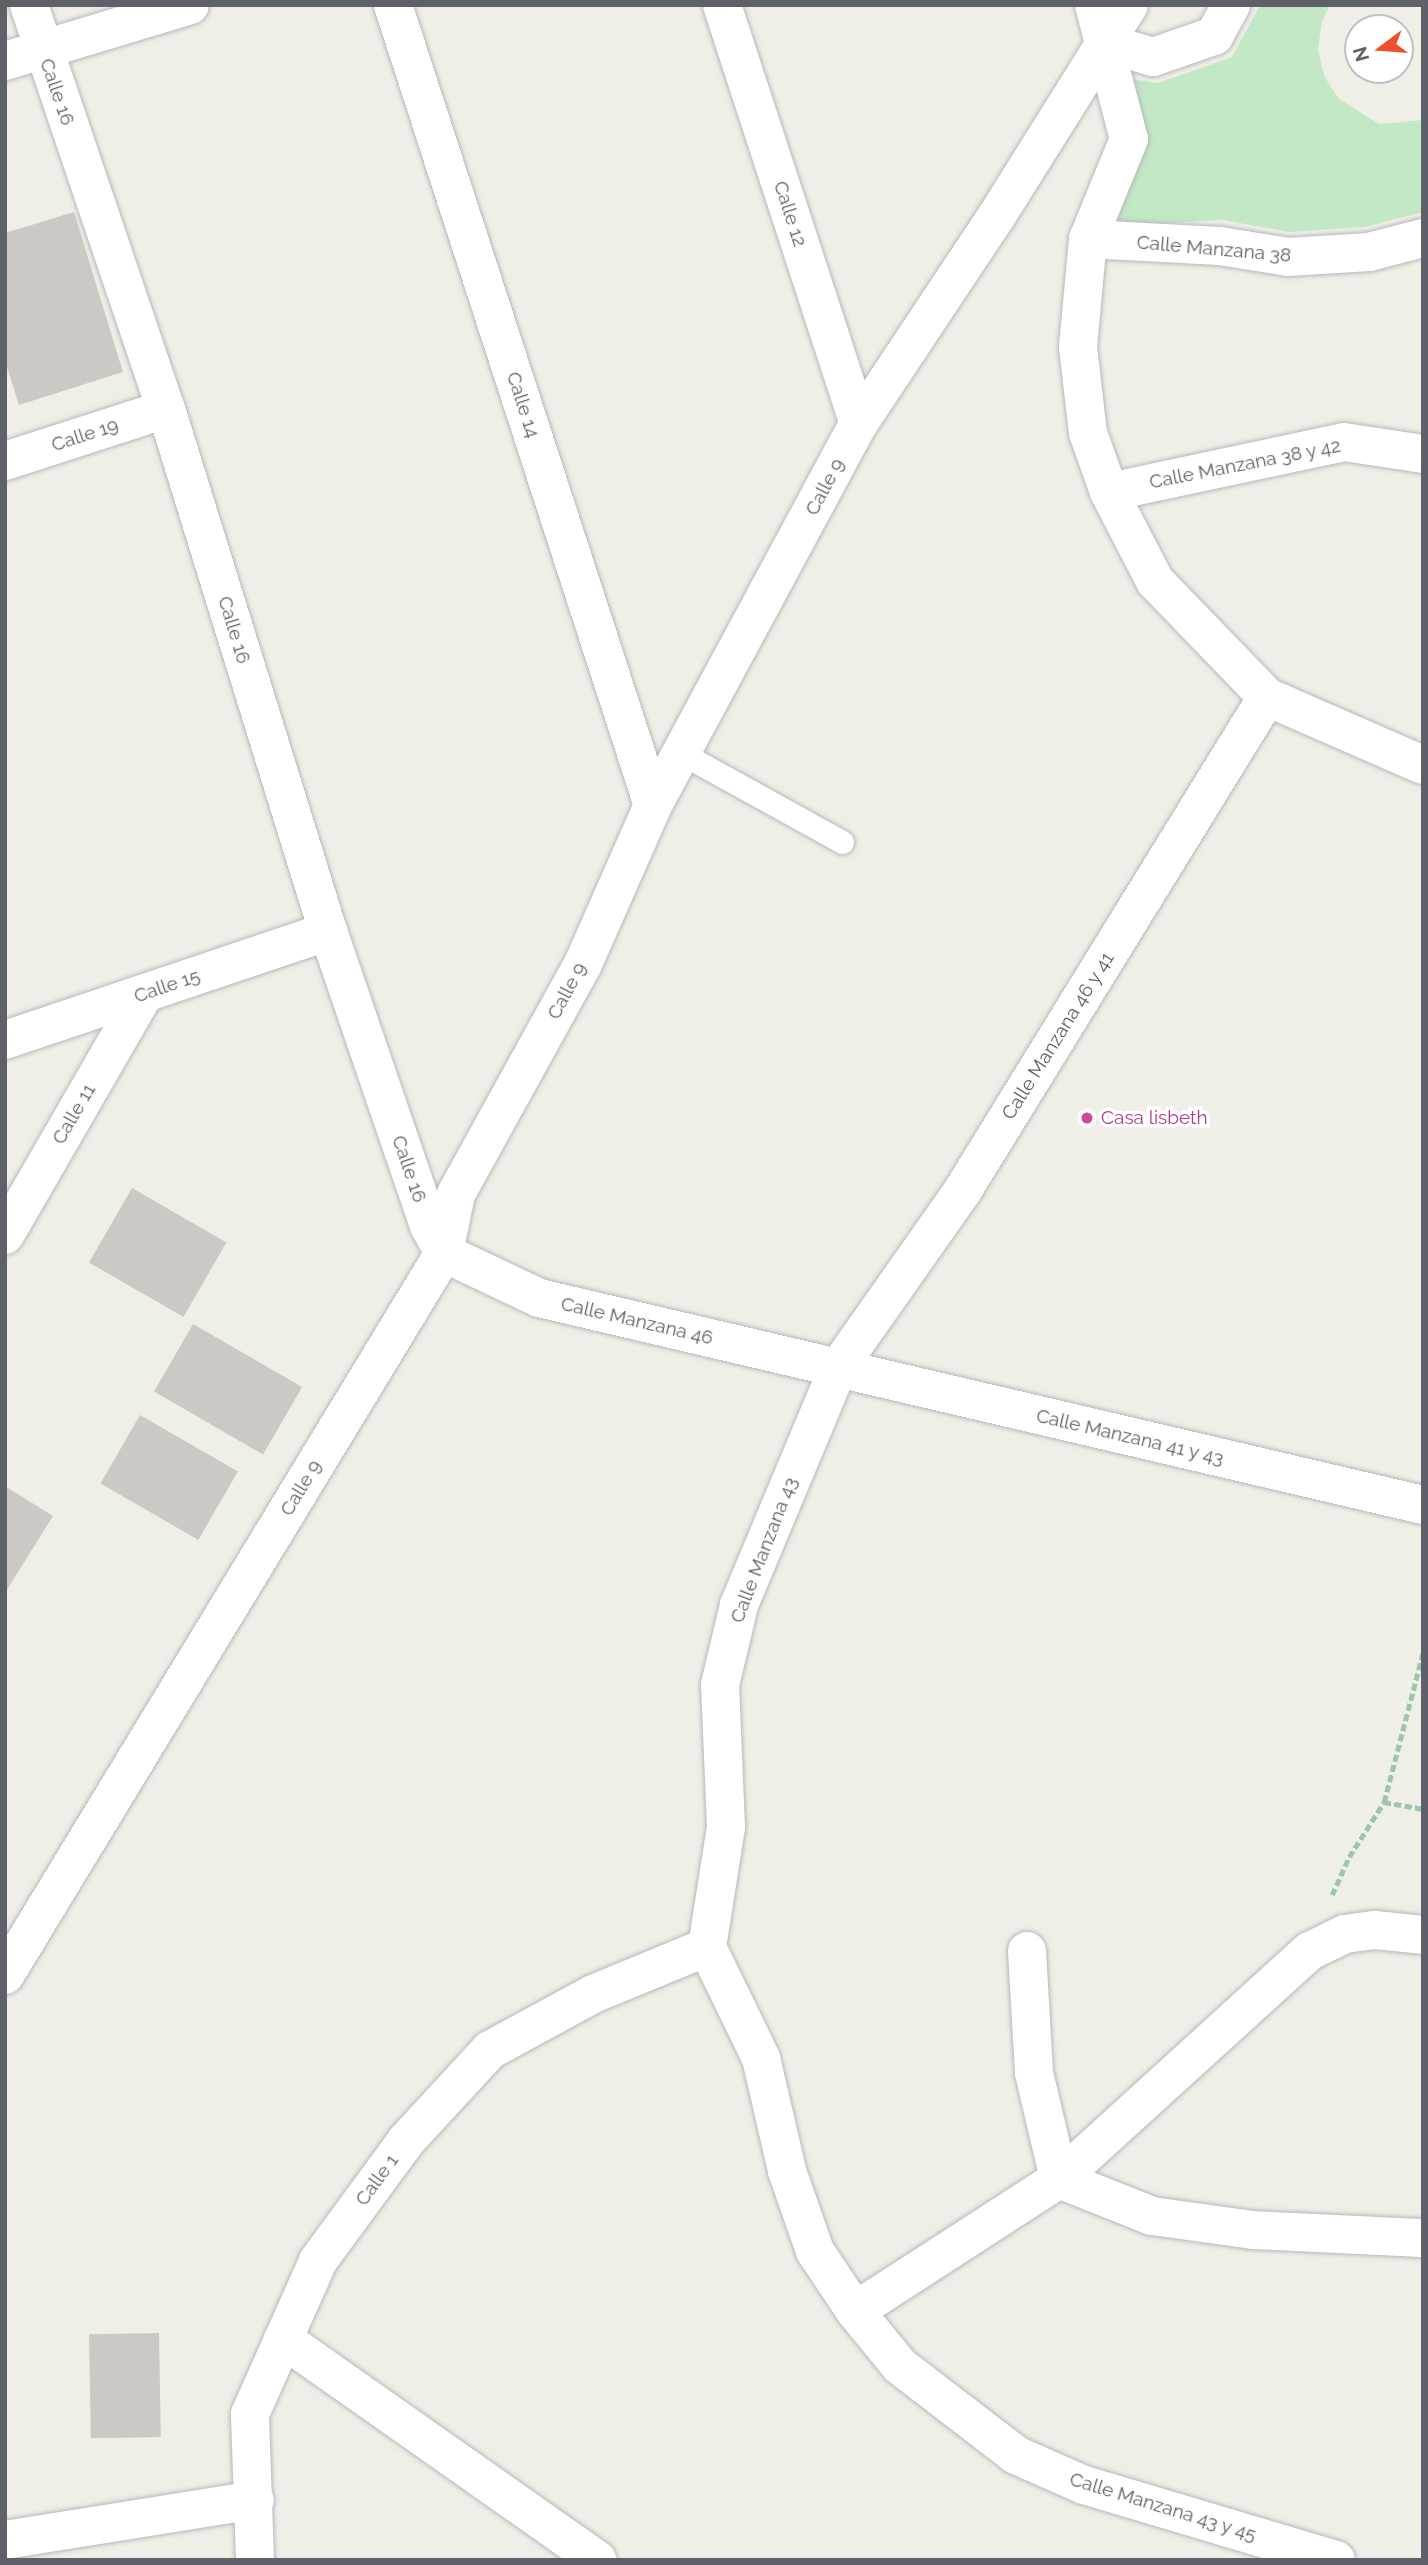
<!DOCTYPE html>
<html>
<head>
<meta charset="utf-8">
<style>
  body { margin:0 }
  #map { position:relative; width:1428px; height:2565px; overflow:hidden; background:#f0efe7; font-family:Raleway,sans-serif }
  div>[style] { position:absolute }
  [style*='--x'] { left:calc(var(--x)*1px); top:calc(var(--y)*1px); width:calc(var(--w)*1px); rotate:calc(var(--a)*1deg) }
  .green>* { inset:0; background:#c3e8c6 }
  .building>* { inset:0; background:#ccc9c4; transform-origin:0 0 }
  .path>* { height:4.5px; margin-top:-2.25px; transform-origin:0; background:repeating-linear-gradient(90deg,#9ac7ab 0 7px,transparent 0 10.5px) }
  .roads { filter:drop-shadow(0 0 2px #b7b8bd) drop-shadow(0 0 2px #b7b8bd) }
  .service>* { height:23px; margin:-11.5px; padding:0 11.5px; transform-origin:11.5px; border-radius:11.5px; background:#fff }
  .minor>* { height:38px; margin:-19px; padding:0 19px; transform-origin:19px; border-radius:19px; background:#fff }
  .dots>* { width:19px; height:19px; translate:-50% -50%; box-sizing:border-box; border:4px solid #fff; border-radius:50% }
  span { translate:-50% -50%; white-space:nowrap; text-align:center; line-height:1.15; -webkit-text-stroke:7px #fff; paint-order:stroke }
  .street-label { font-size:19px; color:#5e6167 }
  .hotel-label { font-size:19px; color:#b23c85 }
  .left { translate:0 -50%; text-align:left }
  .frame { position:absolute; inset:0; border:7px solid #5e6167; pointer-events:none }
  .north { position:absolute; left:1344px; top:14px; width:70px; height:70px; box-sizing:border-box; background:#fff; border:2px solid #bfc0c2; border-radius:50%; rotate:254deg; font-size:19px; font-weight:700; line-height:28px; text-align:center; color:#5e6167 }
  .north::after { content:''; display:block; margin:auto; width:24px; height:32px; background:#ee4f2f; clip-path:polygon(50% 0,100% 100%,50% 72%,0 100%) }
</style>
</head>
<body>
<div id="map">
  <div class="green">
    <div style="clip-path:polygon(1260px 5px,1330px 5px,1322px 21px,1318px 49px,1324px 76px,1339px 99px,1379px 124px,1423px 120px,1423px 212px,1365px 227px,1289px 232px,1223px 220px,1115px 226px,1145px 141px,1131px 79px,1158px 83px,1232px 57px)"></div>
  </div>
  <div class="building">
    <div style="clip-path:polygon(74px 212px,123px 372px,19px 405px,5px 361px,5px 233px)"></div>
    <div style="left:132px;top:1188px;width:109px;height:86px;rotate:30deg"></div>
    <div style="left:193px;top:1324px;width:126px;height:78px;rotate:30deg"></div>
    <div style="left:140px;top:1415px;width:113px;height:79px;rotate:30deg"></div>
    <div style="clip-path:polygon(5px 1486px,53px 1516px,5px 1593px)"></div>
    <div style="left:159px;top:2333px;width:104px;height:70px;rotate:89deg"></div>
  </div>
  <div class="path">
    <div style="--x:1384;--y:1802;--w:40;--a:10"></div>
    <div style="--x:1332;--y:1895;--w:42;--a:-65.9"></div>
    <div style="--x:1349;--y:1857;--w:65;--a:-57.5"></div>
    <div style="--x:1384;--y:1802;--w:155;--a:-75.4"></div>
  </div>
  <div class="roads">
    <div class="service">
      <div style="--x:681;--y:753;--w:184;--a:28.9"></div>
    </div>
    <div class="minor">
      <div style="--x:29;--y:5;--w:427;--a:71.3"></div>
      <div style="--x:166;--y:409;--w:547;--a:72.76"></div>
      <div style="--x:328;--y:931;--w:312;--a:71.1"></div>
      <div style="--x:429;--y:1226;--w:31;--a:61"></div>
      <div style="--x:444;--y:1253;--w:105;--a:25.3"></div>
      <div style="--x:539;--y:1298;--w:908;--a:13.18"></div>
      <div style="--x:393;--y:5;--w:841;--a:72"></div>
      <div style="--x:722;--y:5;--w:440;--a:71.9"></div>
      <div style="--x:1094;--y:5;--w:138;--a:75.4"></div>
      <div style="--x:1129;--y:139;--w:108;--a:112.3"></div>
      <div style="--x:1088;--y:239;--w:108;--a:95.3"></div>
      <div style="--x:1078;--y:347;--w:87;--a:83.4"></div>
      <div style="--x:1088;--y:433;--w:63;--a:70.4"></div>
      <div style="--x:1109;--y:492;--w:100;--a:62.7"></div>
      <div style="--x:1155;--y:581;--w:161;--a:46"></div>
      <div style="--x:1267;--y:697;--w:170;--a:23.6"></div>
      <div style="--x:1106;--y:43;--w:49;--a:16.6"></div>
      <div style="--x:1153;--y:57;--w:65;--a:-19"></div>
      <div style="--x:1214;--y:36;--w:35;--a:-61"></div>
      <div style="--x:5;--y:61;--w:193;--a:-16.8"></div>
      <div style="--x:1088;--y:239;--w:132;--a:3"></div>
      <div style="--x:1220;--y:246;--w:69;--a:9.2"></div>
      <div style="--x:1288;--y:257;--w:81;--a:-3.5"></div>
      <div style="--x:1369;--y:252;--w:56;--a:-14.5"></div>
      <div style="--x:5;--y:461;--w:169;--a:-17.9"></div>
      <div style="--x:1109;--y:492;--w:240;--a:-12"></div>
      <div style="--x:1344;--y:442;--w:80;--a:8.6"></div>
      <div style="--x:5;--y:1040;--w:341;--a:-18.6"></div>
      <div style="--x:5;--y:1235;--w:278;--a:-60"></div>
      <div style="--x:707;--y:1947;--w:121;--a:-81"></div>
      <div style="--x:726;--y:1827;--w:142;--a:-92.4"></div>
      <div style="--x:720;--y:1685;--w:82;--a:-76.6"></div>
      <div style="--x:739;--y:1605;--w:257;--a:-67.3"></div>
      <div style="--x:838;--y:1368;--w:218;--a:-54.9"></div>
      <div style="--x:963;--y:1190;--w:579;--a:-58.34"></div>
      <div style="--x:707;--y:1947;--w:123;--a:64.1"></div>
      <div style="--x:761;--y:2058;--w:116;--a:77"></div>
      <div style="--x:787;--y:2171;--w:85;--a:70.7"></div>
      <div style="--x:815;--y:2251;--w:72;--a:56.3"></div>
      <div style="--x:855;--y:2311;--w:71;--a:50.7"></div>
      <div style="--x:900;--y:2366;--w:146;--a:37.5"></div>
      <div style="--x:1016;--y:2455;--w:74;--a:23.8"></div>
      <div style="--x:1084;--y:2485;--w:263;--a:16.6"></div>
      <div style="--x:1027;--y:1951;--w:122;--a:86.7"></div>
      <div style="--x:1034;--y:2073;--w:109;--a:76.7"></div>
      <div style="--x:1059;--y:2179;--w:339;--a:-42.3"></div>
      <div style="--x:1310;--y:1951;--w:39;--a:-26"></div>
      <div style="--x:1345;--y:1934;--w:30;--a:-8"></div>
      <div style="--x:1375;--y:1930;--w:48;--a:5.9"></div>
      <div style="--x:5;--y:1975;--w:845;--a:-58.7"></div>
      <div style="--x:444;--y:1253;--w:60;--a:-78.5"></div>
      <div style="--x:456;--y:1194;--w:263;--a:-61.1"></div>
      <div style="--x:583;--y:964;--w:174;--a:-66.2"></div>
      <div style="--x:653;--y:805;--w:434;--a:-61.7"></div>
      <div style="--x:859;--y:423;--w:247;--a:-56.4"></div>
      <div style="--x:996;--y:217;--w:250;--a:-57.9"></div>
      <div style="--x:855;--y:2311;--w:243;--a:-32.9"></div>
      <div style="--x:1059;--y:2179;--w:100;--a:21.7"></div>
      <div style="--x:1152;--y:2216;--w:102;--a:7.9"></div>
      <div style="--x:1253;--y:2230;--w:170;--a:2.7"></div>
      <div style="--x:283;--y:2339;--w:384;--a:35.1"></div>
      <div style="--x:5;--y:2540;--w:253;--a:-9.1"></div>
      <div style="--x:255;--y:2560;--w:146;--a:-92"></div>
      <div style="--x:250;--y:2414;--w:167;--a:-66"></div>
      <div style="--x:318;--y:2261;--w:149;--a:-53.7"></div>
      <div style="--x:406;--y:2141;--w:124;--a:-47.3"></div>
      <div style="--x:490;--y:2050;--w:117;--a:-28.5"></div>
      <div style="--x:593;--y:1994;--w:123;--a:-22.4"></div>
    </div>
  </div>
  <div class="dots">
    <div style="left:1087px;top:1118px;background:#d1479c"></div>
  </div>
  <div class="street-label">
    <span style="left:57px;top:92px;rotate:71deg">Calle 16</span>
    <span style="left:790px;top:214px;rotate:72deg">Calle 12</span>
    <span style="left:1214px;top:249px;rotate:5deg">Calle Manzana 38</span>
    <span style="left:523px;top:405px;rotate:72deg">Calle 14</span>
    <span style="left:85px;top:435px;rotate:-18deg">Calle 19</span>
    <span style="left:1245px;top:464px;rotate:-11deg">Calle Manzana 38 y 42</span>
    <span style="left:825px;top:487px;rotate:-62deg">Calle 9</span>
    <span style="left:234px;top:630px;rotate:73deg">Calle 16</span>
    <span style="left:167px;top:986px;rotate:-19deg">Calle 15</span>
    <span style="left:567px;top:991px;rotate:-62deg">Calle 9</span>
    <span style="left:1058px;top:1036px;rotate:-58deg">Calle Manzana 46 y 41</span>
    <span style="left:74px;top:1114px;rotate:-60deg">Calle 11</span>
    <span style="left:409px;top:1169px;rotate:71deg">Calle 16</span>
    <span style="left:637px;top:1321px;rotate:13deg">Calle Manzana 46</span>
    <span style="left:1130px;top:1437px;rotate:13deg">Calle Manzana 41 y 43</span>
    <span style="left:301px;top:1488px;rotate:-59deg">Calle 9</span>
    <span style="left:764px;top:1550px;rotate:-69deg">Calle Manzana 43</span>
    <span style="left:377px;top:2180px;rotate:-54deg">Calle 1</span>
    <span style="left:1163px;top:2507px;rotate:17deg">Calle Manzana 43 y 45</span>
  </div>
  <div class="hotel-label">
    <span class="left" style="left:1101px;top:1118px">Casa lisbeth</span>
  </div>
  <div class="frame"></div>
  <div class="north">N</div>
</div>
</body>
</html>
